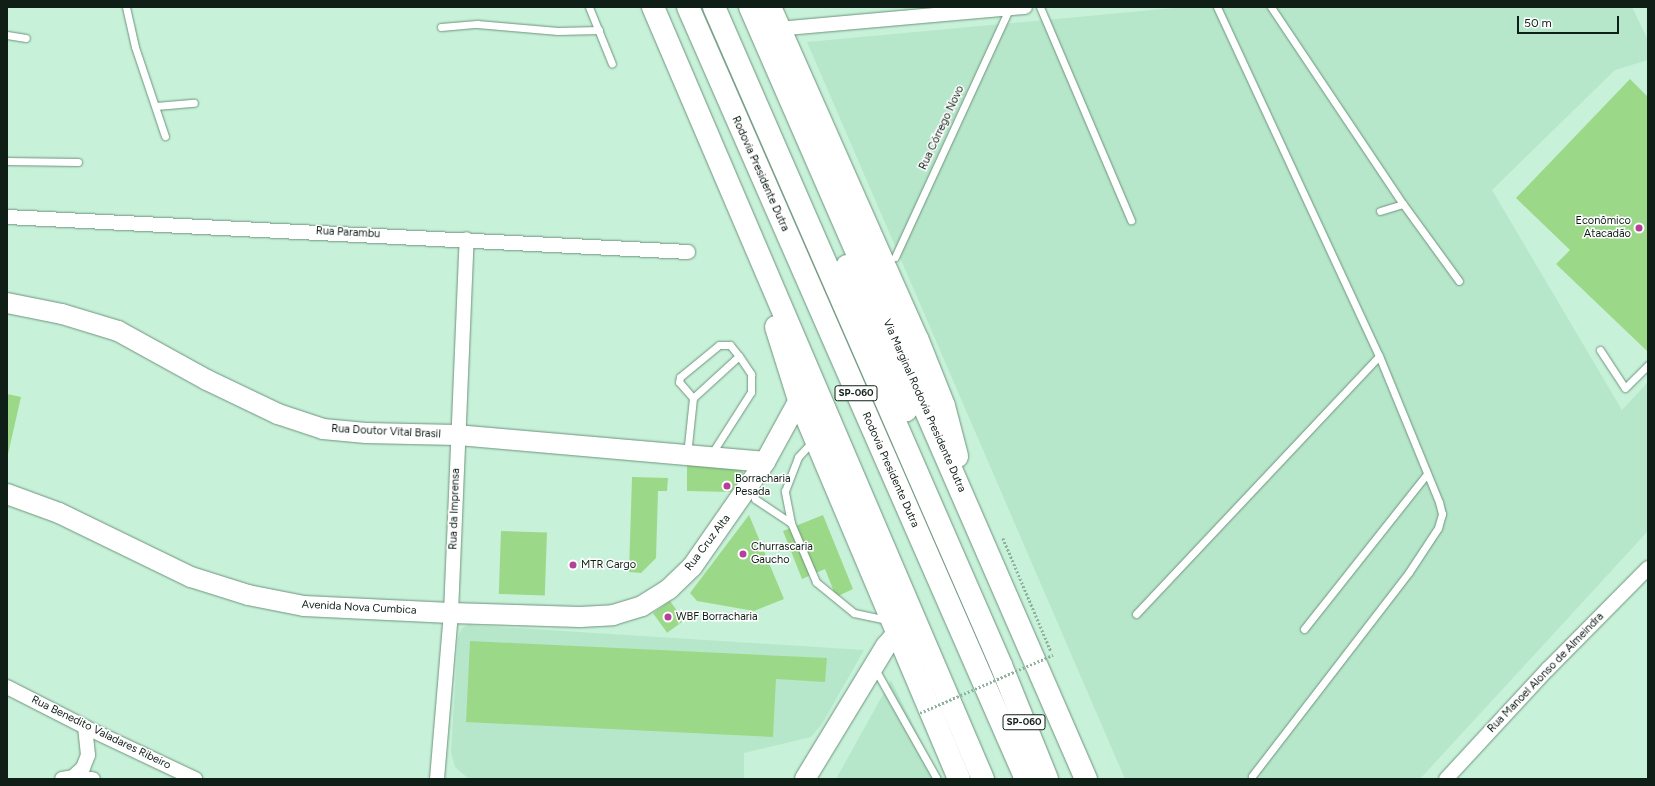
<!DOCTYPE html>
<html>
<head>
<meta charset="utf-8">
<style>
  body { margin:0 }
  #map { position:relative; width:1655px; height:786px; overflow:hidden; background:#c8f1d9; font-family:Figtree,sans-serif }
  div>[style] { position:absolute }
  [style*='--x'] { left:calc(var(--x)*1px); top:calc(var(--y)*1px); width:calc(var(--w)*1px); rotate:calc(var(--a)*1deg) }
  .built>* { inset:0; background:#b7e7ca }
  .building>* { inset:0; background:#9bd988; transform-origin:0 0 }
  .path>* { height:2.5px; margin-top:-1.25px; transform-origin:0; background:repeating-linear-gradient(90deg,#90b19d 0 2px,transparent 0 4px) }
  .roads { filter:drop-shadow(0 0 1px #6e947d) drop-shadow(0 0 1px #6e947d) }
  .lane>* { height:7px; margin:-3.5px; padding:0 3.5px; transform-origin:3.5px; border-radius:3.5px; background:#fff }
  .street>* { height:14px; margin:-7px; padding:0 7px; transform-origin:7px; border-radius:7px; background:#fff }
  .secondary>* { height:20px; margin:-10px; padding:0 10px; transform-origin:10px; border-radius:10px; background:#fff }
  .highway>* { height:22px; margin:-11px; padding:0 11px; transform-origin:11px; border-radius:11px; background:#fff }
  .path-bridge>* { height:2.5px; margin-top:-1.25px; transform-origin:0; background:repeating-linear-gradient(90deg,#90b19d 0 2px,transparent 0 4px) }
  .dots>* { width:11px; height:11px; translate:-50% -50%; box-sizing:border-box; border:2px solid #fff; border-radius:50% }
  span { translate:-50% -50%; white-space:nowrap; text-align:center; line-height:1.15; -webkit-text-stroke:3px #fff; paint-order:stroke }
  .shield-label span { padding:1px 3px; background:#fff; border:1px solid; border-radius:3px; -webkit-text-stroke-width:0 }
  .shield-label { font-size:10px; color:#0f1e16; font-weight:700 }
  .street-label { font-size:11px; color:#0f1e16 }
  .poi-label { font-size:11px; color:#0f1e16 }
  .right { translate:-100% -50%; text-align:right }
  .left { translate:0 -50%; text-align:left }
  .frame { position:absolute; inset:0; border:8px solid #0f1e16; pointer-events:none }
  .scale { position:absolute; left:1517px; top:16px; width:102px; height:18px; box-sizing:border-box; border:2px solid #0f1e16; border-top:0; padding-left:5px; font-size:12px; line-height:14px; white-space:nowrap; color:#0f1e16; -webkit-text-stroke:3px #fff; paint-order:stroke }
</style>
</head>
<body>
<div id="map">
  <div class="built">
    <div style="clip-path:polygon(1185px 7px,1632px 7px,1648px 40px,1648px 60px,1615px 70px,1492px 190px,1622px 410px,1648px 382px,1648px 531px,1420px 779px,1125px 779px,807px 42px)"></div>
    <div style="clip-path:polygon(468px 625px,864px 650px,822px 724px,811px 737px,744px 753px,744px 779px,469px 779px,455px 767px,451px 752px,458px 637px,462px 628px)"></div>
    <div style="clip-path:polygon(891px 680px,940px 779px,836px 779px)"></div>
  </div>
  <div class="building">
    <div style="clip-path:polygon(1630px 79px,1648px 97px,1647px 351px,1556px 264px,1570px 250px,1516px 198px)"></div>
    <div style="clip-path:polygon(7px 394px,21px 397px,8px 454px,7px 454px)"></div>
    <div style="clip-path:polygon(687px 464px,742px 469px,743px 473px,731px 492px,687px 491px)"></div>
    <div style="clip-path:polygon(632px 477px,668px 478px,667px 491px,658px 491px,656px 558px,641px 573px,629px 572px)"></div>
    <div style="clip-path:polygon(749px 515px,784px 599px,754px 611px,697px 601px,690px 593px)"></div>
    <div style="clip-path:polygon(823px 515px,853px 589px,836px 597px,825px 569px,802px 579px,783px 531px)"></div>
    <div style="left:501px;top:531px;width:46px;height:63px;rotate:2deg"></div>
    <div style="left:670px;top:601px;width:24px;height:21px;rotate:54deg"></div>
    <div style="clip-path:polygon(470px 641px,827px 658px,825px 682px,776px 679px,773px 737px,466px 722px)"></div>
  </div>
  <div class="path">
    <div style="--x:1003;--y:538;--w:123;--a:67"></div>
  </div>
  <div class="roads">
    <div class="lane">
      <div style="--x:126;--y:7;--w:41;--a:77.3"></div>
      <div style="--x:135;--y:47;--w:94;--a:71.4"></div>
      <div style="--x:589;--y:7;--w:61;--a:68"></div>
      <div style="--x:1040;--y:7;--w:232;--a:66.9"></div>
      <div style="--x:1271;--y:7;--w:237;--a:56.2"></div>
      <div style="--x:1403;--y:204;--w:95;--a:54"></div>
      <div style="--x:441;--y:27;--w:36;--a:-5"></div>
      <div style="--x:477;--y:24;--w:81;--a:4.9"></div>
      <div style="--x:558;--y:31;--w:41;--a:-1.4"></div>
      <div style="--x:7;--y:35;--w:19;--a:9"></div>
      <div style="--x:156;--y:106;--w:38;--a:-5"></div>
      <div style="--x:7;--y:161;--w:71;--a:0.8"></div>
      <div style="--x:1380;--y:211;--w:24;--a:-17"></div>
      <div style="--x:895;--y:257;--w:273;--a:-65.3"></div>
      <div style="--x:1600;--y:350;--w:45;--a:56.7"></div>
      <div style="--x:1625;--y:388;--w:33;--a:-45"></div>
      <div style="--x:693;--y:398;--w:21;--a:-131"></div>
      <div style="--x:679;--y:382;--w:5;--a:-79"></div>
      <div style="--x:680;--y:377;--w:50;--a:-39.4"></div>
      <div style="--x:719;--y:345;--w:11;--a:0"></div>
      <div style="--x:730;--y:345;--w:14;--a:51"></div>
      <div style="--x:687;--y:455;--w:57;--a:-84"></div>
      <div style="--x:693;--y:398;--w:62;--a:-42.4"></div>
      <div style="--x:739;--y:356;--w:22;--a:56"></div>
      <div style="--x:751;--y:374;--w:18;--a:90"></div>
      <div style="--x:751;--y:392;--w:76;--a:122.6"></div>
      <div style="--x:750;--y:487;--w:13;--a:67"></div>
      <div style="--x:755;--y:499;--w:43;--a:33.7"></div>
      <div style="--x:791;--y:523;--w:64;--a:67"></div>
      <div style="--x:816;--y:582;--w:49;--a:39.2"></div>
      <div style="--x:854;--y:613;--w:35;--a:12"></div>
      <div style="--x:791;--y:523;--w:33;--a:-101"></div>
      <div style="--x:785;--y:491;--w:36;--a:-69"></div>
      <div style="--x:798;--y:457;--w:22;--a:-47"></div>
      <div style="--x:1136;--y:614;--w:354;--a:-46.7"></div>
      <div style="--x:1379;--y:356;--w:385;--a:-114.9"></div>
      <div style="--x:1304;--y:629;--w:198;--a:-51.6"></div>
      <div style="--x:875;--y:669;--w:126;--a:60.6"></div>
      <div style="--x:1252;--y:776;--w:257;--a:-52.4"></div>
      <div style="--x:1409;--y:572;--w:53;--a:-56.6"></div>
      <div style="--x:1438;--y:528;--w:15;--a:-74"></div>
      <div style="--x:1442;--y:514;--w:12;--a:-104"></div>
      <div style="--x:1439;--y:502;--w:158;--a:-112.3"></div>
    </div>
    <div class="street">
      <div style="--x:788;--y:28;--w:238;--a:-5.1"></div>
      <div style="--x:7;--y:217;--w:682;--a:2.94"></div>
      <div style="--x:7;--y:687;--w:88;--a:27.1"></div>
      <div style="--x:85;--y:727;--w:122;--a:25.3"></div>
      <div style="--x:73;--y:777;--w:13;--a:-42"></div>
      <div style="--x:83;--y:768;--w:14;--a:-69"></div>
      <div style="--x:88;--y:755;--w:28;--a:-96"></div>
      <div style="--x:62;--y:779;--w:11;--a:-10"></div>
      <div style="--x:73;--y:777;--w:20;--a:6"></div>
      <div style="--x:437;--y:779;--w:167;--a:-85.2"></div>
      <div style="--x:451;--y:613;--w:374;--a:-87.6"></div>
      <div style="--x:1446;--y:779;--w:150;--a:-47.2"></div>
      <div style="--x:1548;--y:669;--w:142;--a:-45.3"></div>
    </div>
    <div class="secondary">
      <div style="--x:7;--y:303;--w:56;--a:11.3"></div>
      <div style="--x:62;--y:314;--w:59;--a:16.9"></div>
      <div style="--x:118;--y:331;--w:102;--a:28.8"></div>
      <div style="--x:207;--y:380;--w:79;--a:25.6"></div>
      <div style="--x:278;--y:414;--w:47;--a:18.4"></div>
      <div style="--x:323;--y:429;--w:43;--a:5.3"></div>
      <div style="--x:366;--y:433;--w:91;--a:1.3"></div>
      <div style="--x:457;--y:435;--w:309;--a:5"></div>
      <div style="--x:7;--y:494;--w:55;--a:20.1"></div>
      <div style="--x:59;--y:513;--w:147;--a:25.9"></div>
      <div style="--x:191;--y:577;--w:60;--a:17.5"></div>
      <div style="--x:248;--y:595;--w:57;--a:11.1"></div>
      <div style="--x:304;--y:606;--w:147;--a:2.7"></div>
      <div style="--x:451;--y:613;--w:129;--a:1.8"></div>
      <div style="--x:580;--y:617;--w:33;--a:-3"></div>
      <div style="--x:613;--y:615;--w:30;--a:-17"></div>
      <div style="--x:642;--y:606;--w:32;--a:-32"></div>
      <div style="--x:669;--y:589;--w:32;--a:-44"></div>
      <div style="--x:692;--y:567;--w:128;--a:-55.2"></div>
      <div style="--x:765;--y:462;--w:71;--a:-61.3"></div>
      <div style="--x:805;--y:779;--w:156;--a:-58.7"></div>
      <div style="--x:886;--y:646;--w:18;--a:-49"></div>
    </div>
    <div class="highway">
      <div style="--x:653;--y:7;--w:840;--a:66.86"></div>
      <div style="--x:688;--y:7;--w:843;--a:66.36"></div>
      <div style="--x:714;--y:7;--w:718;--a:66.43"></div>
      <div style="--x:1001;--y:665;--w:123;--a:68"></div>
      <div style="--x:750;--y:7;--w:842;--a:66.48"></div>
      <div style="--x:770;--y:7;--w:362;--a:66.1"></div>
      <div style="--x:917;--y:338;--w:73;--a:68.3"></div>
      <div style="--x:944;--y:406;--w:52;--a:75.4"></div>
      <div style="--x:847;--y:266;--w:156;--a:67.7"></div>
      <div style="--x:776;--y:327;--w:77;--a:72.5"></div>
      <div style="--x:799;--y:400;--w:411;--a:67.1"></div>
    </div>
  </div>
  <div class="path-bridge">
    <div style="--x:920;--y:713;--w:145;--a:-23.6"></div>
  </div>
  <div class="dots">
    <div style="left:1639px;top:228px;background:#b54099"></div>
    <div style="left:727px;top:486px;background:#b54099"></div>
    <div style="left:743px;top:554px;background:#b54099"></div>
    <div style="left:573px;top:565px;background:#b54099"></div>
    <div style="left:668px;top:617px;background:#b54099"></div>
  </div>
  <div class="shield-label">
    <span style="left:856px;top:393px">SP-060</span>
    <span style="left:1024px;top:722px">SP-060</span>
  </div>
  <div class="street-label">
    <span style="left:942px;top:128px;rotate:-65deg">Rua Córrego Novo</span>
    <span style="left:760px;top:174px;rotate:66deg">Rodovia Presidente Dutra</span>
    <span style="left:348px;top:233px;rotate:3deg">Rua Parambu</span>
    <span style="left:924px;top:406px;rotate:66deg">Via Marginal Rodovia Presidente Dutra</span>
    <span style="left:386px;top:432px;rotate:3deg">Rua Doutor Vital Brasil</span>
    <span style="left:890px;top:470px;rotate:66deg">Rodovia Presidente Dutra</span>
    <span style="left:455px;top:509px;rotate:-88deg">Rua da Imprensa</span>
    <span style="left:708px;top:543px;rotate:-53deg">Rua Cruz Alta</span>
    <span style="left:359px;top:608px;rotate:3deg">Avenida Nova Cumbica</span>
    <span style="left:1546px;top:673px;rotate:-46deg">Rua Manoel Alonso de Almeindra</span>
    <span style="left:101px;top:733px;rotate:26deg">Rua Benedito Valadares Ribeiro</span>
  </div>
  <div class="poi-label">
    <span class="right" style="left:1631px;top:228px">Econômico<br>Atacadão</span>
    <span class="left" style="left:735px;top:486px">Borracharia<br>Pesada</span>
    <span class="left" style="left:751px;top:554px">Churrascaria<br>Gaucho</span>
    <span class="left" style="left:581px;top:565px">MTR Cargo</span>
    <span class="left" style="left:676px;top:617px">WBF Borracharia</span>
  </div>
  <div class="frame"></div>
  <div class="scale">50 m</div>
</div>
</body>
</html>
